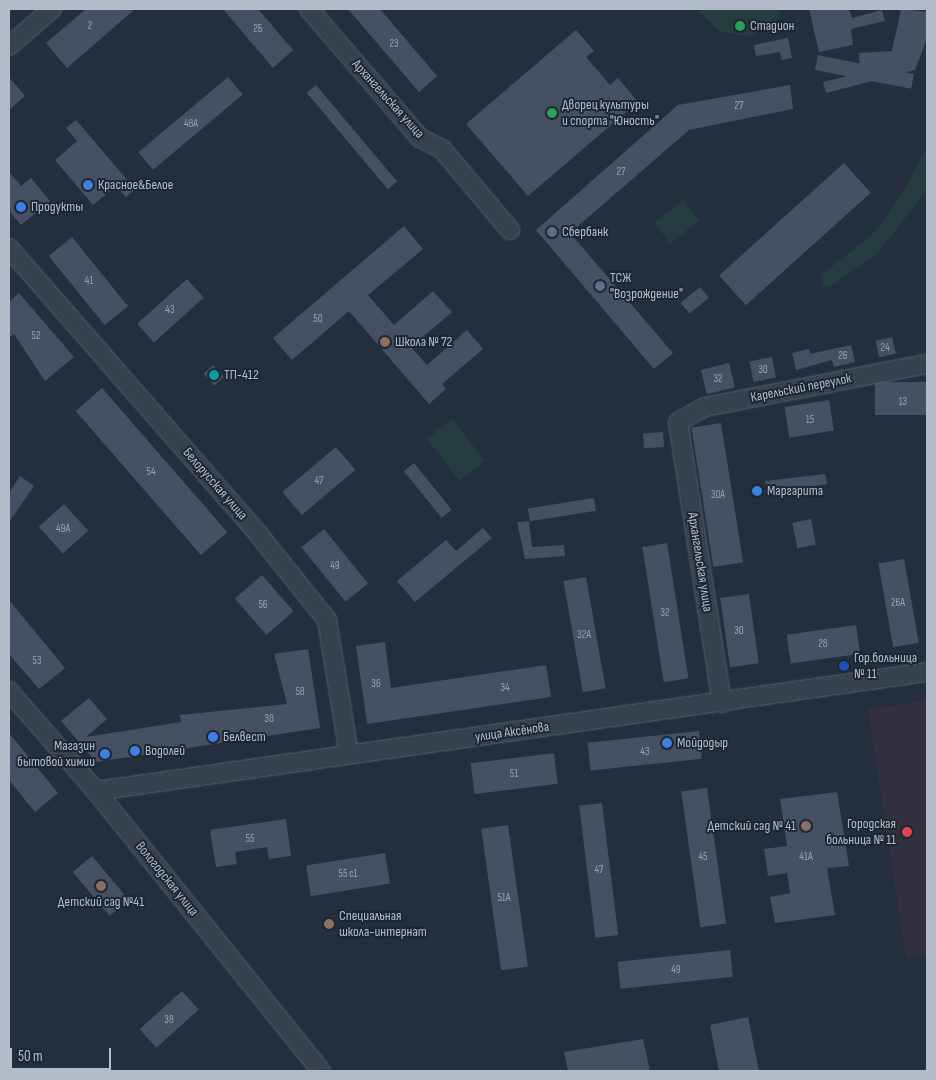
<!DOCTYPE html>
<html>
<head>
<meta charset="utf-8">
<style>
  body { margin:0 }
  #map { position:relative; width:936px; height:1080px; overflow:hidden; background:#242f3e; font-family:"Sofia Sans Condensed",sans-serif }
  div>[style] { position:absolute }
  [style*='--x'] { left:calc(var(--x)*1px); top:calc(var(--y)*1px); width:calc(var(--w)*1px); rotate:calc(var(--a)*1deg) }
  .medical>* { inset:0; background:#32303f }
  .green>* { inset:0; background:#263c3f; transform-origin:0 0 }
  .building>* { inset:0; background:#455162; transform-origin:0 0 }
  .roads { filter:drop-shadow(0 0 1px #565f6c) drop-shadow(0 0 1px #565f6c) }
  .minor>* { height:18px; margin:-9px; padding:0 9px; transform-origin:9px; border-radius:9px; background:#38414e }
  .dots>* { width:14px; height:14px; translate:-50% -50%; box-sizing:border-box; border:2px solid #1d2633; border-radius:50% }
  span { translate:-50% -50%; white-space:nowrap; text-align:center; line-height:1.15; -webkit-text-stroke:4px #1d2633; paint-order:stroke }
  .number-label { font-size:11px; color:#98a1af }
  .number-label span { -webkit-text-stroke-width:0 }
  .poi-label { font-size:14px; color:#b4bcc9 }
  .left { translate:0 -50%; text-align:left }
  .right { translate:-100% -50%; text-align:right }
  .street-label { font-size:14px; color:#b4bcc9 }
  .frame { position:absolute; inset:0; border:10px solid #b4bcc9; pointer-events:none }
  .scale { position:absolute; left:10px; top:1048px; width:101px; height:22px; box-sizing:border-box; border:2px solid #b4bcc9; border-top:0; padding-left:6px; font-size:15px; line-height:18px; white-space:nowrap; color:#b4bcc9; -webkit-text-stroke:4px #1d2633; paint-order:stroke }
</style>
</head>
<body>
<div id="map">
  <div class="medical">
    <div style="clip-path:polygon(927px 700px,927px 955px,906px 958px,868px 709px)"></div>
  </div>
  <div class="green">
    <div style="clip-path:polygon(696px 9px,782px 9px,776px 21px,750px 36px,719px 31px)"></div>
    <div style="clip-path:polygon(927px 147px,927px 190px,877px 254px,828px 288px,823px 287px,821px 275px,871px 236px,899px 199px)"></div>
    <div style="left:683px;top:200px;width:26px;height:37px;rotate:51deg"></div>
    <div style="left:452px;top:419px;width:53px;height:32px;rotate:52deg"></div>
  </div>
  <div class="building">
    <div style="clip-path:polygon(86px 9px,135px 9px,67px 68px,46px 43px)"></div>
    <div style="clip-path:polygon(223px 9px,258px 9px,293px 50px,273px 68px)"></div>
    <div style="clip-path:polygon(348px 9px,380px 9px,437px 76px,419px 92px)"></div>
    <div style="clip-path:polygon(809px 9px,849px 9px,852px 18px,882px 10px,885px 21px,851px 29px,853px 45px,819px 52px)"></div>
    <div style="clip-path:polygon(901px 9px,927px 12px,927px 39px,915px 70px,826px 93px,823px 82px,860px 73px,859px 53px,892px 51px)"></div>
    <div style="clip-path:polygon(576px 30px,594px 51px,586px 57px,610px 85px,618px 78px,638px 102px,528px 196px,466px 124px)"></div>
    <div style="clip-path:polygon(788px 38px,792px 58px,782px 60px,780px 52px,756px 56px,754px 45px)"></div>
    <div style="left:914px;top:74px;width:15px;height:98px;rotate:101deg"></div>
    <div style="clip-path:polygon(9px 77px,25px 96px,9px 110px)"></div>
    <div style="left:228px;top:77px;width:23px;height:117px;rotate:50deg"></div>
    <div style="left:316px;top:85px;width:126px;height:12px;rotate:50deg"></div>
    <div style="clip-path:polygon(790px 85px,793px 109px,689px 130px,570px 233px,673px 353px,654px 369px,536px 230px,678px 105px)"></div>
    <div style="clip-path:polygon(76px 120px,135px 189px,126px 197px,116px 186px,93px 205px,55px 160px,77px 141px,66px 128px)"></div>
    <div style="left:844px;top:163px;width:40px;height:168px;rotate:48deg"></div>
    <div style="clip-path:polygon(9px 172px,21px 186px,31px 178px,50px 201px,21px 225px,9px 211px)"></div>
    <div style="clip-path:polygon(404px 226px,423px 249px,368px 295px,394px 325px,433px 291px,452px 312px,411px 347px,427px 365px,467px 330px,483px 349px,442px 384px,446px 389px,429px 404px,349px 311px,292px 360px,273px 338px)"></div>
    <div style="left:72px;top:237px;width:89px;height:30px;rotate:51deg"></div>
    <div style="left:187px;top:279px;width:25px;height:67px;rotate:48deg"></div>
    <div style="left:700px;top:287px;width:14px;height:25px;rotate:51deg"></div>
    <div style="clip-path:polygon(19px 293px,74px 357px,45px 381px,14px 334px,9px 338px,9px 302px)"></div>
    <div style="left:892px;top:337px;width:17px;height:17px;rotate:77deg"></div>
    <div style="clip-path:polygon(851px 345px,855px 362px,834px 367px,832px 360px,796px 370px,792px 353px,809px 349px,810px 354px)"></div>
    <div style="left:772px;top:357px;width:21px;height:23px;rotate:79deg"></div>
    <div style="left:729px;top:363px;width:25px;height:29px;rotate:76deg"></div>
    <div style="left:213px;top:365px;width:16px;height:13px;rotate:47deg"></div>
    <div style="left:927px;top:382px;width:33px;height:52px;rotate:90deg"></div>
    <div style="left:102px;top:388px;width:191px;height:35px;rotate:49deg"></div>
    <div style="left:829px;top:400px;width:31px;height:45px;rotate:81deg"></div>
    <div style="left:721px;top:423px;width:141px;height:30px;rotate:81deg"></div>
    <div style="left:663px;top:432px;width:15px;height:20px;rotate:86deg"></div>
    <div style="left:336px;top:447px;width:30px;height:70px;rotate:50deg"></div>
    <div style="left:414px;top:463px;width:60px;height:13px;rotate:51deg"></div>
    <div style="clip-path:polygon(825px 474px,827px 484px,767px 494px,765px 481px)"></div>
    <div style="clip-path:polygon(20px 476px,34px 486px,9px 522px,9px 493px)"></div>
    <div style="left:594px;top:498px;width:13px;height:67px;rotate:81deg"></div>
    <div style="left:64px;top:504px;width:36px;height:34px;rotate:48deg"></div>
    <div style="left:811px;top:519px;width:26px;height:19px;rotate:79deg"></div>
    <div style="clip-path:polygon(529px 521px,532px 547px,564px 545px,565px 556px,525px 559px,517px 522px)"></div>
    <div style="clip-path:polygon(483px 528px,492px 538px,415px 602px,397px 581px,446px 540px,456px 551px)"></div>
    <div style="left:324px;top:529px;width:70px;height:29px;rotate:51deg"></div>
    <div style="left:667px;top:543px;width:137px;height:25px;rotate:81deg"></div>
    <div style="left:904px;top:559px;width:85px;height:26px;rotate:80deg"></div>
    <div style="left:262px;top:575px;width:48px;height:36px;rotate:49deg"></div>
    <div style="left:586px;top:577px;width:113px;height:23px;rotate:80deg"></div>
    <div style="left:749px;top:594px;width:70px;height:29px;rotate:82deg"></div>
    <div style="clip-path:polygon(9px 600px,65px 668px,39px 689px,9px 654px)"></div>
    <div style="left:856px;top:625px;width:29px;height:70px;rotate:82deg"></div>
    <div style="clip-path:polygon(385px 642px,391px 688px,546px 665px,551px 697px,367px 724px,356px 646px)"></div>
    <div style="clip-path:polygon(308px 649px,320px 728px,96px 762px,61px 721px,89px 698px,107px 719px,86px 737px,181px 722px,180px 715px,287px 704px,274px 654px)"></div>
    <div style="left:699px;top:731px;width:28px;height:112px;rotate:84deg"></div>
    <div style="clip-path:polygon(9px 733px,58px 793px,35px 812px,9px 780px)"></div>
    <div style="left:554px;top:753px;width:31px;height:84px;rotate:83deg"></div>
    <div style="left:707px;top:788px;width:137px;height:26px;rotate:82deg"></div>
    <div style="clip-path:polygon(837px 792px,849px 866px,827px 868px,835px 915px,775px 923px,770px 897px,790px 893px,787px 873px,768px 876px,764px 849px,787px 846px,780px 799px)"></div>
    <div style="left:602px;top:803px;width:133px;height:23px;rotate:83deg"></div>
    <div style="clip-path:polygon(286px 819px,291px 856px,269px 859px,267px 847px,235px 852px,237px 864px,216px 867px,210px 830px)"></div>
    <div style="left:508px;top:825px;width:143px;height:27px;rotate:82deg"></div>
    <div style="left:385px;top:853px;width:31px;height:80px;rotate:81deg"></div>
    <div style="left:92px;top:856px;width:57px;height:25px;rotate:50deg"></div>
    <div style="left:730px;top:950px;width:27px;height:113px;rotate:84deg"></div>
    <div style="left:182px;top:991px;width:25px;height:57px;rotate:48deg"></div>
    <div style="clip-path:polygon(748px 1017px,759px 1071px,719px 1071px,710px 1025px)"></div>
    <div style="clip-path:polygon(643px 1039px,650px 1071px,568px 1071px,564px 1052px)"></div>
  </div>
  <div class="roads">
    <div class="minor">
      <div style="--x:309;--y:9;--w:170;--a:49.3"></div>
      <div style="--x:420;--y:138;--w:25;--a:27"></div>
      <div style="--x:442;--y:149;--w:106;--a:50"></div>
      <div style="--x:9;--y:46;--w:57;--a:-40.7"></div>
      <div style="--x:9;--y:248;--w:381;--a:48.9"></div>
      <div style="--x:259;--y:535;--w:109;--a:51.3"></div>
      <div style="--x:327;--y:620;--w:136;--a:80.7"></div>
      <div style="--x:9;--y:691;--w:133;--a:49"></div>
      <div style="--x:96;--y:791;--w:359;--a:51.2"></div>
      <div style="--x:722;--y:703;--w:284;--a:-98.9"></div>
      <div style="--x:678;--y:422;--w:31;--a:-29"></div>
      <div style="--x:705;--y:407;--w:226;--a:-11"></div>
      <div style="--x:96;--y:791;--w:839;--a:-8.15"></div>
    </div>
  </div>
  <div class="dots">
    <div style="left:740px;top:26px;background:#2e9e5b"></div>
    <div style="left:552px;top:113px;background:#2e9e5b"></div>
    <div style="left:88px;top:185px;background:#3f7fe0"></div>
    <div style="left:21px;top:207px;background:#3f7fe0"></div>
    <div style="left:552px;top:232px;background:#5c6f8a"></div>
    <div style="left:600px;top:286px;background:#5c6f8a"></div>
    <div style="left:385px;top:342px;background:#8d6e63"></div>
    <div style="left:214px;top:375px;background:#0f9aa8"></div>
    <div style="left:757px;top:491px;background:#3f7fe0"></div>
    <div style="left:844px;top:666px;background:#1a4fb4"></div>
    <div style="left:213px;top:737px;background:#3f7fe0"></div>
    <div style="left:667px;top:743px;background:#3f7fe0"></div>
    <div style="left:135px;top:751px;background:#3f7fe0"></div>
    <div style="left:105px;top:754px;background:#3f7fe0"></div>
    <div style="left:806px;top:826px;background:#8d6e63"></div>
    <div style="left:907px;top:832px;background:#e0444e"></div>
    <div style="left:101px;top:886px;background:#8d6e63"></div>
    <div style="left:329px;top:924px;background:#8d6e63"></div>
  </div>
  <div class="number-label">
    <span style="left:90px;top:26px">2</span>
    <span style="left:258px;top:29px">2Б</span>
    <span style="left:394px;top:44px">23</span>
    <span style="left:739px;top:106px">27</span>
    <span style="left:191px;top:124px">48А</span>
    <span style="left:621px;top:172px">27</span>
    <span style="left:89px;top:281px">41</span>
    <span style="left:170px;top:310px">43</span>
    <span style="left:318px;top:319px">50</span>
    <span style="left:36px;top:336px">52</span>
    <span style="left:885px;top:348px">24</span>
    <span style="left:843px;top:356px">26</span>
    <span style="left:763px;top:370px">30</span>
    <span style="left:718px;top:379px">32</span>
    <span style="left:903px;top:402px">13</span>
    <span style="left:810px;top:420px">15</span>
    <span style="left:151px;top:472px">54</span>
    <span style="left:319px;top:481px">47</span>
    <span style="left:718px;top:495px">30А</span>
    <span style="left:63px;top:529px">49А</span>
    <span style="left:335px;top:566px">49</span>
    <span style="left:898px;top:603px">26А</span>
    <span style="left:263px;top:605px">56</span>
    <span style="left:665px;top:613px">32</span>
    <span style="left:739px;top:631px">30</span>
    <span style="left:584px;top:635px">32А</span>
    <span style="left:823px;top:644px">28</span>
    <span style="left:37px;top:661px">53</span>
    <span style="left:376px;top:684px">36</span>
    <span style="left:505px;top:688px">34</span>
    <span style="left:300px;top:692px">58</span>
    <span style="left:269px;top:719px">38</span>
    <span style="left:645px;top:752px">43</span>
    <span style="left:514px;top:774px">51</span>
    <span style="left:250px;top:839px">55</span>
    <span style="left:703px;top:857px">45</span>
    <span style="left:806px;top:857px">41А</span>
    <span style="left:599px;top:870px">47</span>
    <span style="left:348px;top:874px">55 с1</span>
    <span style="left:504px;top:898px">51А</span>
    <span style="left:676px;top:970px">49</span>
    <span style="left:169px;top:1020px">38</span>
  </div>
  <div class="poi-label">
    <span class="left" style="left:750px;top:26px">Стадион</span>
    <span class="left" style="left:562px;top:113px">Дворец культуры<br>и спорта "Юность"</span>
    <span class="left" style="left:98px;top:185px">Красное&amp;Белое</span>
    <span class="left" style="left:31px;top:207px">Продукты</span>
    <span class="left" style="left:562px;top:232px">Сбербанк</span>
    <span class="left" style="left:610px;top:286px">ТСЖ<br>"Возрождение"</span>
    <span class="left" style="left:395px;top:342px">Школа № 72</span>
    <span class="left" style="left:224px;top:375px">ТП-412</span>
    <span class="left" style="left:767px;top:491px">Маргарита</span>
    <span class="left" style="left:854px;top:666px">Гор.больница<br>№ 11</span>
    <span class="left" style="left:223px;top:737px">Белвест</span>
    <span class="left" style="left:677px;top:743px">Мойдодыр</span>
    <span class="right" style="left:95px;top:754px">Магазин<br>бытовой химии</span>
    <span class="left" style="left:145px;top:751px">Водолей</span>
    <span class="right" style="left:896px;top:832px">Городская<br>больница № 11</span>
    <span class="right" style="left:796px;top:826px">Детский сад № 41</span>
    <span style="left:101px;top:902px">Детский сад №41</span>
    <span class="left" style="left:339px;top:924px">Специальная<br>школа-интернат</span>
  </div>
  <div class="street-label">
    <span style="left:388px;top:99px;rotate:48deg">Архангельская улица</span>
    <span style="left:801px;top:388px;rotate:-11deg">Карельский переулок</span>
    <span style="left:215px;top:484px;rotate:49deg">Белорусская улица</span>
    <span style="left:700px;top:562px;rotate:81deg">Архангельская улица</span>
    <span style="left:512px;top:732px;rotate:-8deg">улица Аксёнова</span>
    <span style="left:167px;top:879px;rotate:51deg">Вологодская улица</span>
  </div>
  <div class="frame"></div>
  <div class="scale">50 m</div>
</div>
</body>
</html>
